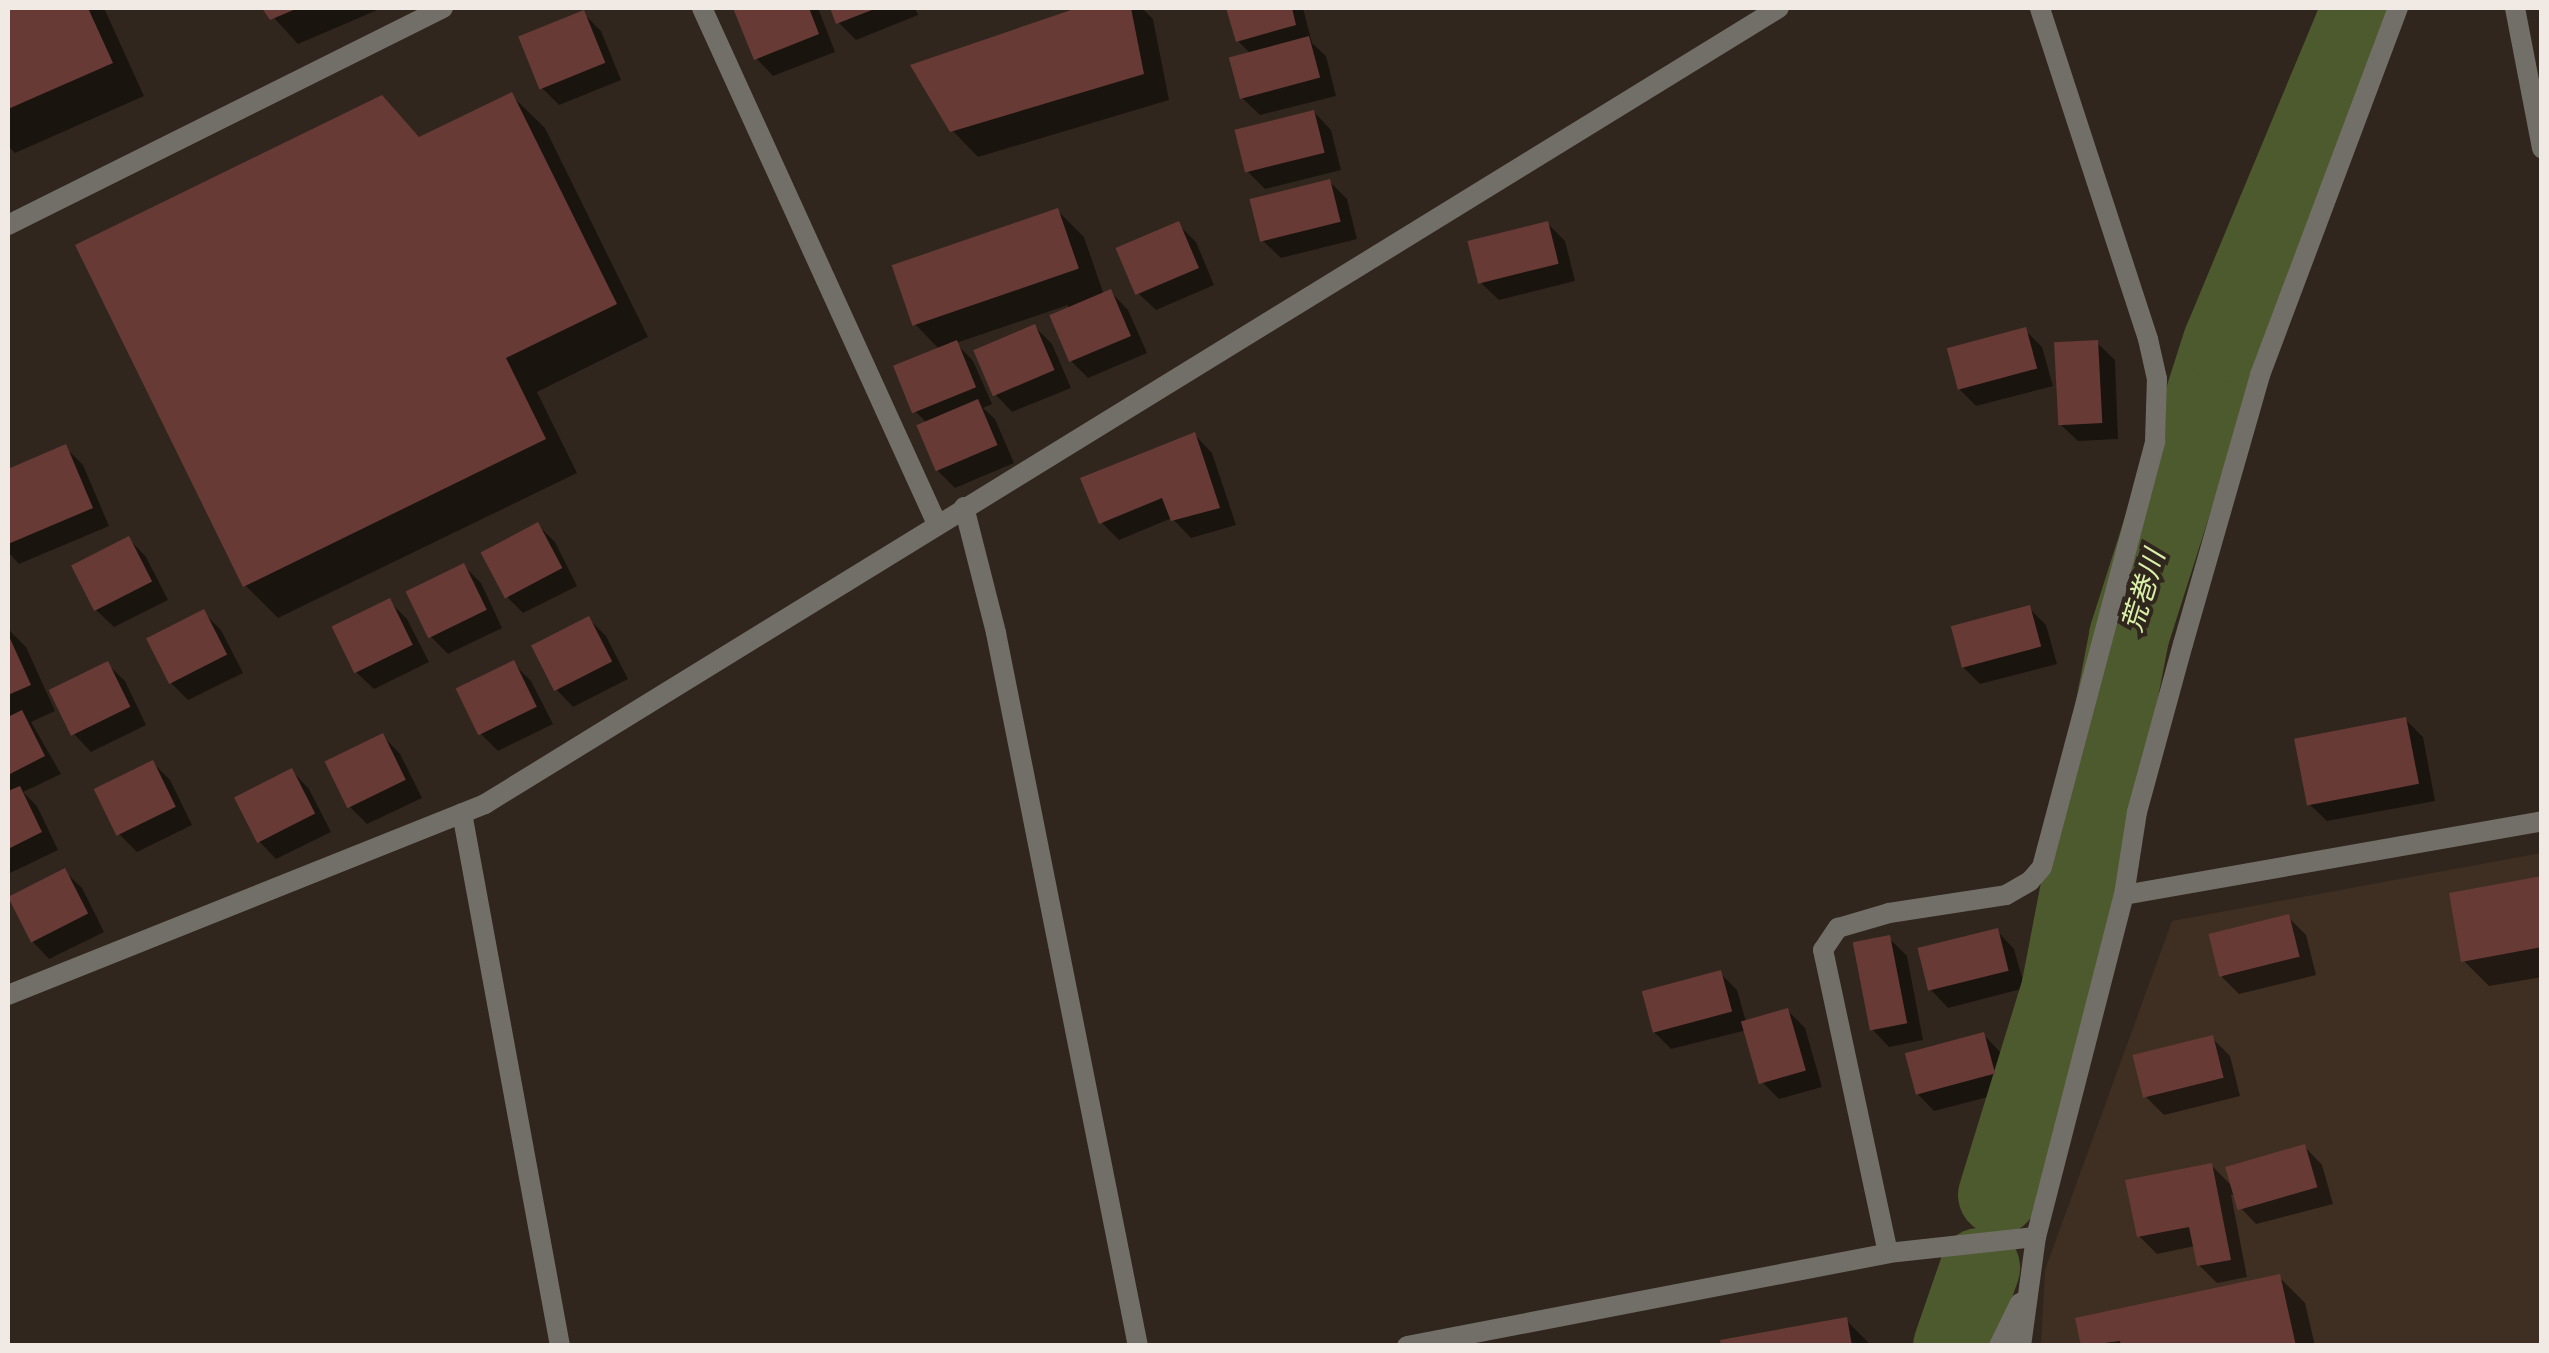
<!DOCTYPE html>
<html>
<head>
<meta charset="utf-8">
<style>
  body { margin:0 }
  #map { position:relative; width:2549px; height:1353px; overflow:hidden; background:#31261d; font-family:Helvetica,"Noto Sans JP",sans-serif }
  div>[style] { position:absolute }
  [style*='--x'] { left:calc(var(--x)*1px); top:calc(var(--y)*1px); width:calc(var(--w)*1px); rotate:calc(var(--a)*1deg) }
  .built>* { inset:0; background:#3f2f22 }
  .shadow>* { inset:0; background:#0007 }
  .river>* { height:80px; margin:-40px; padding:0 40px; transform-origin:40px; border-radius:40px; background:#4d5a2e }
  .building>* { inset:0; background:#683a36; transform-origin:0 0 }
  .minor>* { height:20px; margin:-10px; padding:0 10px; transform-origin:10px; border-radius:10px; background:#726f69 }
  span { translate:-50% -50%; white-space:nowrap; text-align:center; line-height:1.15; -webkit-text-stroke:8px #31261d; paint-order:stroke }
  .water-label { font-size:28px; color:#d8f0a7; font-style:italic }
  .frame { position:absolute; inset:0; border:10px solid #f1eae4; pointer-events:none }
</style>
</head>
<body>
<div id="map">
  <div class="built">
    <div style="clip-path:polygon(2541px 853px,2541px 1345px,2041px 1346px,2045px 1270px,2172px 921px)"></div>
  </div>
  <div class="shadow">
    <div style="clip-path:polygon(8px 8px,104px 8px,144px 96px,15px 153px,8px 146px)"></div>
    <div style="clip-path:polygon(265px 8px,382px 8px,298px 44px)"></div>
    <div style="clip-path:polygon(736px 8px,818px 8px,835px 52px,773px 76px,756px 58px)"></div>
    <div style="clip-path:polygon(832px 8px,915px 8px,918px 15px,856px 40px,838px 22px)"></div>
    <div style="clip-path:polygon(1085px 8px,1142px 8px,1153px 19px,1169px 100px,978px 157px,952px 130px,914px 67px)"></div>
    <div style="clip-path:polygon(1229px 8px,1303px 8px,1312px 43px,1326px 56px,1336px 96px,1260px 115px,1242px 98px,1251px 54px,1238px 41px)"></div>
    <div style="clip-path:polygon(583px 13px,601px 31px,621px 80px,559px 105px,541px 87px)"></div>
    <div style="clip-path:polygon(511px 95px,545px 128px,648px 337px,537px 392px,577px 473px,278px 618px,245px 585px,382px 98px,421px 139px)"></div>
    <div style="clip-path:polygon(1314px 112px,1331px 130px,1341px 170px,1265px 189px,1248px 172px)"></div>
    <div style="clip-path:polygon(1330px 182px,1347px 199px,1357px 239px,1281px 258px,1263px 241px)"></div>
    <div style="clip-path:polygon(1058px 211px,1084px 237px,1104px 295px,1111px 292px,1128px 310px,1147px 353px,1088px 378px,1071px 361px,1068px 305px,956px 343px,973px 361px,992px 404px,983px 408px,995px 419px,1014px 463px,955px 488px,937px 470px,927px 423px,916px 412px,940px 350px,913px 322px)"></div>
    <div style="clip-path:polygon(1178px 224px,1196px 242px,1214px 285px,1156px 310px,1138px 293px)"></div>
    <div style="clip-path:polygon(1548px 224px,1565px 241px,1575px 281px,1499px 300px,1481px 283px)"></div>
    <div style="clip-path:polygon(1035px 327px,1052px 344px,1071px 388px,1012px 412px,995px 394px)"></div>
    <div style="clip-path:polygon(2025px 330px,2042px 347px,2053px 386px,1976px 406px,1958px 388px)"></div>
    <div style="clip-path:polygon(2097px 343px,2115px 360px,2118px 439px,2078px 441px,2060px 424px)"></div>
    <div style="clip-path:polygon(1195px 435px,1212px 453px,1236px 525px,1191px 538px,1172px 518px,1119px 540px,1102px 523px)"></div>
    <div style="clip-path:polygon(65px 447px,83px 465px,109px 526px,19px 564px,8px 552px,8px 471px)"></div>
    <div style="clip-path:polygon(538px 525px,555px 542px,577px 586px,523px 613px,505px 595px)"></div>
    <div style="clip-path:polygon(129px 539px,146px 557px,168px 600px,114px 627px,96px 610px)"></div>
    <div style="clip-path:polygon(464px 566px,481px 583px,502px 628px,448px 654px,431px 637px)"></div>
    <div style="clip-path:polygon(389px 601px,407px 619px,429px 662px,374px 689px,356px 672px,335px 628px)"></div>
    <div style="clip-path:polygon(2029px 608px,2046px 625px,2057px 664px,1980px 684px,1963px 667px)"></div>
    <div style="clip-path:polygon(203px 612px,221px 630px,243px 673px,188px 700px,171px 683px)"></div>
    <div style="clip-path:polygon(589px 619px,606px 636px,628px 679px,573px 707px,556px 689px)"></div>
    <div style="clip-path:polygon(8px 629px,26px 647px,55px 711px,31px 722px,61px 774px,23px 792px,37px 806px,58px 850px,8px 874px)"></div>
    <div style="clip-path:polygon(513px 663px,531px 681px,553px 724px,498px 751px,481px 734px)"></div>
    <div style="clip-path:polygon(107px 664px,125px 681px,146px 725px,91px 752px,74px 734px)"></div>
    <div style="clip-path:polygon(2405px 719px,2423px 737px,2435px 801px,2327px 821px,2309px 804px)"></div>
    <div style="clip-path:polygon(383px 736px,400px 754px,422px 798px,367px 824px,350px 807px)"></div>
    <div style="clip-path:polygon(153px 763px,170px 780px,192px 825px,137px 852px,119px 834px)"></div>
    <div style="clip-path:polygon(292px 771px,309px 789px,331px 832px,276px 859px,259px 841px)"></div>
    <div style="clip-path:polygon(64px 871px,82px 888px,104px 932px,49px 959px,32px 941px)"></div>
    <div style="clip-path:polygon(2542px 879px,2542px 977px,2489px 986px,2463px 960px)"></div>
    <div style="clip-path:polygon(2288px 917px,2306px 935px,2316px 975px,2239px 994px,2222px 977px)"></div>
    <div style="clip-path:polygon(1997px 931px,2014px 949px,2025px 988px,1948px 1008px,1931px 990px)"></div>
    <div style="clip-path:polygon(1889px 938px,1907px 956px,1923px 1040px,1889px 1047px,1872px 1029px)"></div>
    <div style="clip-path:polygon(1720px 973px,1737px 990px,1746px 1022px,1788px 1011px,1805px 1028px,1822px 1087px,1779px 1099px,1761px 1081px,1747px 1030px,1671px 1049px,1654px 1032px)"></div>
    <div style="clip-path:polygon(1983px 1034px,2000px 1052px,2011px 1091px,1934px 1111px,1917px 1093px)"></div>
    <div style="clip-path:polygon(2212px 1038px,2230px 1056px,2240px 1096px,2164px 1115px,2146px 1097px)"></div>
    <div style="clip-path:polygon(2305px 1147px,2322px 1165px,2333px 1204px,2256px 1224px,2239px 1206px,2235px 1194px,2231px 1195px,2247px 1277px,2217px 1283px,2199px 1265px,2195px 1246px,2157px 1254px,2139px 1236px,2212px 1166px,2234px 1188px)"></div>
    <div style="clip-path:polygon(2279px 1277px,2305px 1303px,2315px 1346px,2084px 1346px)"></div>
    <div style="clip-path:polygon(1846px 1320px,1872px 1346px,1724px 1346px)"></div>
  </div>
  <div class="river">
    <div style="--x:1998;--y:1195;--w:214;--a:-72.9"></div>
    <div style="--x:2061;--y:990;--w:360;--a:-79.1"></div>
    <div style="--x:2129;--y:636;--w:309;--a:-72.3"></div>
    <div style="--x:2223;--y:342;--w:362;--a:-67.4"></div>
    <div style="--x:1953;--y:1346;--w:83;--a:-70.9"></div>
  </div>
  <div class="building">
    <div style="clip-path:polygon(8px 8px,88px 8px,113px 63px,8px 109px)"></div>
    <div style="clip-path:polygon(262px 8px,298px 8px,270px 20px)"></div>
    <div style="clip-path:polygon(733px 8px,809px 8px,819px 34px,754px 60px)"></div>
    <div style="clip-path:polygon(830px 8px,877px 8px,836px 24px)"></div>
    <div style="clip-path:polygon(1077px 8px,1131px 8px,1144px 74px,950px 132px,910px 65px)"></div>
    <div style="clip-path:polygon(1226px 8px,1292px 8px,1296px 25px,1236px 42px)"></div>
    <div style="left:584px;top:10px;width:57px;height:71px;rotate:68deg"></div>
    <div style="left:1309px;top:36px;width:43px;height:83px;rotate:75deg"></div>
    <div style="clip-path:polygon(512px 92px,617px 304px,506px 358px,546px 439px,243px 587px,75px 245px,382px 95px,419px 137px)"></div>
    <div style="left:1314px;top:110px;width:44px;height:82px;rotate:76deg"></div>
    <div style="left:1330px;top:179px;width:44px;height:83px;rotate:76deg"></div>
    <div style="left:1058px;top:208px;width:64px;height:176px;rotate:71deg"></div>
    <div style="left:1179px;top:221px;width:51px;height:69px;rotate:67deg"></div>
    <div style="left:1548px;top:221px;width:44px;height:83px;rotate:76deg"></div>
    <div style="left:1111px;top:289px;width:51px;height:67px;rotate:67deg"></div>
    <div style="left:1035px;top:324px;width:50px;height:67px;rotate:67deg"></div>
    <div style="left:2026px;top:327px;width:43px;height:82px;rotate:75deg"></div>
    <div style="left:957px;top:340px;width:51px;height:69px;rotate:68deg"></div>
    <div style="left:2098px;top:340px;width:83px;height:44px;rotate:87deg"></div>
    <div style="left:978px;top:399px;width:50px;height:67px;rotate:67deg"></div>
    <div style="clip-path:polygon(1195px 432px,1220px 508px,1171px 521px,1162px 498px,1099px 524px,1080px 478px)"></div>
    <div style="clip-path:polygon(66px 444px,93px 508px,8px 544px,8px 469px)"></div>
    <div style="left:538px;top:522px;width:52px;height:65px;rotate:62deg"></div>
    <div style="left:129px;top:536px;width:51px;height:65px;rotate:63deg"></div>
    <div style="left:464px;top:563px;width:52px;height:65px;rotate:64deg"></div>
    <div style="left:390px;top:598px;width:52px;height:65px;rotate:64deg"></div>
    <div style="left:2030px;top:605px;width:43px;height:82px;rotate:75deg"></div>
    <div style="left:204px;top:609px;width:51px;height:65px;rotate:63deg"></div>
    <div style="left:589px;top:616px;width:51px;height:65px;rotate:63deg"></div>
    <div style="clip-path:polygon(8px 634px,31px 685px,8px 695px)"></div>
    <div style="left:514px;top:660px;width:52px;height:65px;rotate:64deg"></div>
    <div style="left:108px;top:661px;width:51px;height:66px;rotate:64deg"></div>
    <div style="clip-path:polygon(22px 710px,45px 756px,8px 775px,8px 717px)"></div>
    <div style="left:2406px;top:717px;width:68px;height:114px;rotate:79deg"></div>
    <div style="left:383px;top:733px;width:52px;height:65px;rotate:64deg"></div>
    <div style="left:153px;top:760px;width:52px;height:66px;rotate:64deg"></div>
    <div style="left:292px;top:768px;width:51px;height:65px;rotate:63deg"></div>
    <div style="clip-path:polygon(20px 786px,42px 832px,8px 849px,8px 791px)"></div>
    <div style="left:65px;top:868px;width:51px;height:64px;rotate:63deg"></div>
    <div style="clip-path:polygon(2542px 876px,2542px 947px,2461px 962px,2449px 893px)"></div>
    <div style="left:2289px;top:914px;width:44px;height:83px;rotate:76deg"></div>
    <div style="left:1998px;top:928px;width:44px;height:83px;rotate:76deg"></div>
    <div style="left:1890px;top:935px;width:90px;height:38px;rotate:79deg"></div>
    <div style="left:1721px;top:970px;width:43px;height:82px;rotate:75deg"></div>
    <div style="left:1788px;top:1008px;width:65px;height:49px;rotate:74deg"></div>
    <div style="left:1984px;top:1032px;width:43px;height:82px;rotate:75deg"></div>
    <div style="left:2213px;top:1035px;width:44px;height:83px;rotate:76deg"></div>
    <div style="left:2305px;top:1144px;width:45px;height:83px;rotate:74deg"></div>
    <div style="clip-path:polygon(2212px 1163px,2231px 1260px,2197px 1266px,2189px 1227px,2137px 1237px,2125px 1180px)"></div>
    <div style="clip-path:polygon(2280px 1274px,2296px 1346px,2121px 1346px,2120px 1341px,2081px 1346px,2075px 1318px)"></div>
    <div style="clip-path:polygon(1847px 1317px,1852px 1346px,1721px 1346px,1720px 1340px)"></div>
  </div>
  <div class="minor">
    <div style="--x:702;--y:8;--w:567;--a:65.51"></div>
    <div style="--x:2515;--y:8;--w:143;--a:79.1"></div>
    <div style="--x:8;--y:225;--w:486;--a:-26.5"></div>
    <div style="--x:964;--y:507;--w:130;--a:75.7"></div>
    <div style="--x:996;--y:633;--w:727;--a:78.74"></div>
    <div style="--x:462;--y:813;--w:542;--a:79.58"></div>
    <div style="--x:2124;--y:895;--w:424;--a:-10"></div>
    <div style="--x:8;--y:995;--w:514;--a:-21.82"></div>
    <div style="--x:485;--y:804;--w:1519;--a:-31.6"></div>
    <div style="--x:1888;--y:1253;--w:310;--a:-102.1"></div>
    <div style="--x:1823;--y:950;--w:27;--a:-56"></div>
    <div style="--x:1838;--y:928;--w:53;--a:-16.4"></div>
    <div style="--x:1889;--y:913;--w:118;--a:-8.7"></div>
    <div style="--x:2006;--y:895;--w:28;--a:-30"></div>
    <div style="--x:2030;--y:881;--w:18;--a:-49"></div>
    <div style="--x:2042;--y:867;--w:441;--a:-75.1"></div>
    <div style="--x:2155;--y:441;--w:62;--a:-88.2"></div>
    <div style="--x:2157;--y:379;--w:41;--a:-102.7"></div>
    <div style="--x:2148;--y:339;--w:348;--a:-108.1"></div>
    <div style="--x:1407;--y:1346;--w:490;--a:-10.9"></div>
    <div style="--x:1888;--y:1253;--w:149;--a:-6.2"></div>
    <div style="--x:1999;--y:1346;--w:48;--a:-64"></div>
    <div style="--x:2021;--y:1346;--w:110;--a:-82.2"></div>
    <div style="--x:2036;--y:1237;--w:353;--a:-75.6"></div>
    <div style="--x:2124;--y:895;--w:84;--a:-81.1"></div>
    <div style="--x:2137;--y:812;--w:174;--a:-74.7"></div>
    <div style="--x:2183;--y:644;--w:280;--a:-74"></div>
    <div style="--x:2260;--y:375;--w:392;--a:-69.4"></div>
  </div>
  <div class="water-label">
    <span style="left:2144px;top:591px;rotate:-73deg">荒巻川</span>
  </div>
  <div class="frame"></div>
</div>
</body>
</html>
